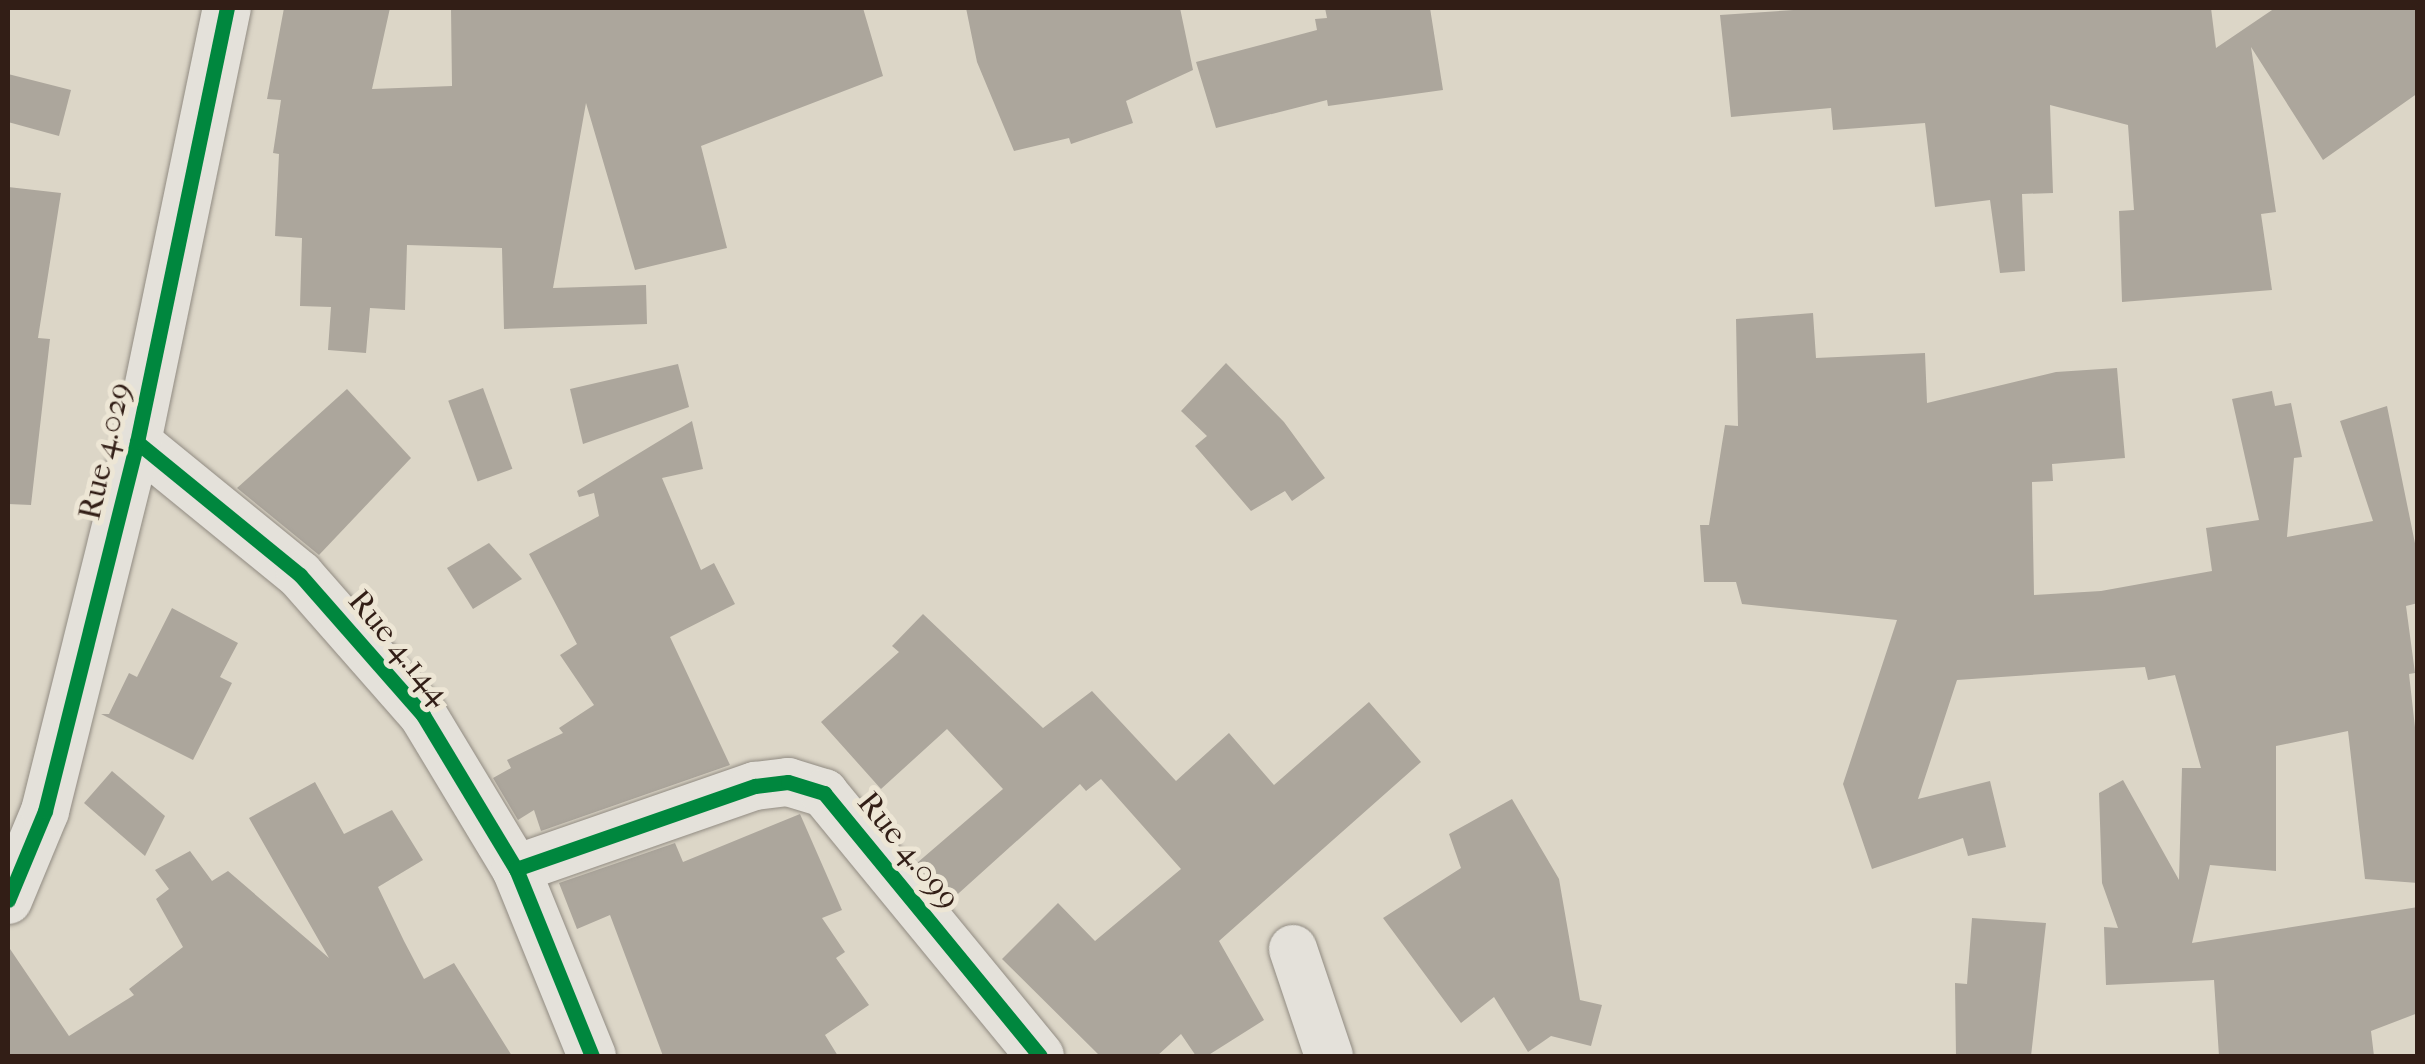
<!DOCTYPE html>
<html>
<head>
<meta charset="utf-8">
<style>
  body { margin:0 }
  #map { position:relative; width:2425px; height:1064px; overflow:hidden; background:#dcd6c7; font-family:"IM FELL French Canon",serif }
  div>[style] { position:absolute }
  [style*='--x'] { left:calc(var(--x)*1px); top:calc(var(--y)*1px); width:calc(var(--w)*1px); rotate:calc(var(--a)*1deg) }
  .building>* { inset:0; background:#aca69c; transform-origin:0 0 }
  .roads { filter:drop-shadow(0 0 2px #918b82) drop-shadow(0 0 2px #918b82) }
  .minor>* { height:48px; margin:-24px; padding:0 24px; transform-origin:24px; border-radius:24px; background:#e4e1da }
  .cycleway>* { height:15px; margin:-7.5px; padding:0 7.5px; transform-origin:7.5px; border-radius:7.5px; background:#00873e }
  span { translate:-50% -50%; white-space:nowrap; text-align:center; line-height:1.15; -webkit-text-stroke:10px #ede6d5; paint-order:stroke }
  .street-label { font-size:32px; color:#321e16 }
  .frame { position:absolute; inset:0; border:10px solid #321e16; pointer-events:none }
</style>
</head>
<body>
<div id="map">
  <div class="building">
    <div style="clip-path:polygon(284px 8px,390px 8px,372px 89px,452px 86px,451px 8px,863px 8px,883px 76px,701px 146px,727px 248px,635px 270px,586px 103px,553px 288px,646px 285px,647px 324px,504px 329px,502px 248px,407px 245px,405px 310px,370px 308px,366px 353px,328px 350px,331px 307px,300px 306px,302px 238px,275px 236px,279px 154px,273px 153px,281px 100px,267px 99px)"></div>
    <div style="clip-path:polygon(966px 8px,1180px 8px,1193px 70px,1126px 101px,1133px 123px,1071px 144px,1069px 138px,1014px 151px,977px 62px)"></div>
    <div style="clip-path:polygon(1325px 8px,1430px 8px,1443px 90px,1328px 106px,1327px 100px,1216px 128px,1196px 62px,1317px 30px,1315px 19px,1327px 18px)"></div>
    <div style="clip-path:polygon(1824px 8px,2211px 8px,2216px 48px,2275px 8px,2418px 8px,2418px 93px,2323px 160px,2251px 47px,2276px 212px,2261px 214px,2272px 290px,2122px 302px,2119px 211px,2134px 210px,2128px 125px,2050px 105px,2053px 193px,2022px 194px,2025px 271px,2000px 273px,1990px 200px,1935px 207px,1925px 123px,1833px 130px,1831px 108px,1731px 117px,1720px 15px)"></div>
    <div style="clip-path:polygon(8px 74px,71px 90px,59px 136px,8px 122px)"></div>
    <div style="clip-path:polygon(8px 187px,61px 193px,38px 338px,50px 339px,31px 505px,8px 504px)"></div>
    <div style="clip-path:polygon(1813px 313px,1816px 358px,1925px 353px,1927px 403px,2056px 372px,2117px 368px,2125px 458px,2052px 464px,2053px 481px,2032px 482px,2034px 595px,2101px 591px,2212px 571px,2206px 528px,2259px 520px,2232px 399px,2272px 391px,2275px 406px,2291px 403px,2302px 457px,2294px 458px,2287px 537px,2373px 521px,2340px 421px,2387px 406px,2418px 558px,2418px 603px,2406px 606px,2415px 673px,2409px 674px,2418px 754px,2418px 883px,2365px 879px,2348px 731px,2276px 746px,2276px 871px,2210px 865px,2192px 943px,2418px 907px,2418px 1013px,2371px 1031px,2374px 1056px,2219px 1056px,2214px 980px,2106px 985px,2104px 927px,2118px 928px,2102px 883px,2099px 793px,2123px 780px,2179px 880px,2182px 768px,2201px 768px,2175px 675px,2148px 680px,2145px 667px,1957px 680px,1918px 799px,1990px 781px,2006px 847px,1968px 856px,1963px 838px,1872px 869px,1843px 784px,1897px 620px,1742px 604px,1736px 582px,1704px 582px,1700px 525px,1709px 525px,1725px 425px,1738px 426px,1736px 319px)"></div>
    <div style="clip-path:polygon(1226px 363px,1284px 422px,1325px 478px,1292px 501px,1285px 491px,1251px 511px,1195px 446px,1207px 436px,1181px 411px)"></div>
    <div style="clip-path:polygon(678px 364px,689px 407px,583px 444px,570px 389px)"></div>
    <div style="left:483px;top:388px;width:86px;height:37px;rotate:70deg"></div>
    <div style="clip-path:polygon(347px 389px,411px 458px,319px 555px,237px 488px)"></div>
    <div style="clip-path:polygon(692px 421px,703px 469px,662px 478px,701px 570px,714px 563px,735px 604px,670px 637px,730px 765px,541px 831px,534px 810px,518px 820px,493px 778px,511px 768px,507px 760px,563px 733px,559px 728px,594px 705px,560px 655px,577px 644px,529px 554px,599px 516px,594px 493px,579px 497px,577px 491px)"></div>
    <div style="clip-path:polygon(489px 543px,522px 579px,473px 609px,447px 568px)"></div>
    <div style="clip-path:polygon(172px 608px,238px 643px,220px 677px,232px 683px,193px 760px,101px 714px,109px 714px,129px 673px,137px 677px)"></div>
    <div style="clip-path:polygon(923px 614px,1043px 728px,1092px 691px,1176px 781px,1229px 733px,1274px 785px,1369px 702px,1421px 762px,1219px 941px,1264px 1020px,1207px 1056px,1196px 1056px,1181px 1034px,1157px 1056px,1100px 1056px,1002px 959px,1058px 903px,1095px 941px,1181px 869px,1101px 779px,1086px 791px,1080px 784px,949px 902px,917px 863px,1003px 789px,947px 729px,881px 789px,821px 722px,899px 652px,892px 646px)"></div>
    <div style="clip-path:polygon(112px 771px,165px 816px,145px 856px,84px 803px)"></div>
    <div style="clip-path:polygon(315px 782px,344px 834px,392px 810px,423px 860px,378px 887px,404px 941px,424px 979px,454px 963px,512px 1056px,8px 1056px,8px 946px,69px 1036px,134px 995px,129px 989px,183px 947px,156px 899px,169px 889px,155px 870px,190px 851px,212px 881px,228px 871px,329px 958px,249px 818px)"></div>
    <div style="clip-path:polygon(1512px 799px,1559px 879px,1580px 1000px,1602px 1005px,1591px 1046px,1551px 1036px,1528px 1052px,1494px 997px,1461px 1023px,1383px 918px,1461px 868px,1449px 834px)"></div>
    <div style="clip-path:polygon(800px 814px,842px 910px,822px 918px,845px 952px,836px 958px,869px 1005px,825px 1035px,838px 1056px,663px 1056px,610px 915px,577px 929px,559px 883px,675px 843px,683px 862px)"></div>
    <div style="clip-path:polygon(1972px 918px,2046px 923px,2031px 1056px,1956px 1056px,1955px 983px,1967px 984px)"></div>
  </div>
  <div class="roads">
    <div class="minor">
      <div style="--x:137;--y:442;--w:210;--a:39.2"></div>
      <div style="--x:300;--y:575;--w:186;--a:48.7"></div>
      <div style="--x:423;--y:715;--w:180;--a:58.9"></div>
      <div style="--x:516;--y:869;--w:202;--a:67.9"></div>
      <div style="--x:516;--y:869;--w:253;--a:-19.2"></div>
      <div style="--x:755;--y:786;--w:33;--a:-7"></div>
      <div style="--x:788;--y:782;--w:38;--a:17"></div>
      <div style="--x:824;--y:793;--w:340;--a:50.6"></div>
      <div style="--x:8;--y:900;--w:96;--a:-67.4"></div>
      <div style="--x:45;--y:811;--w:380;--a:-76"></div>
      <div style="--x:137;--y:442;--w:443;--a:-78.3"></div>
      <div style="--x:1293;--y:949;--w:113;--a:71.4"></div>
    </div>
  </div>
  <div class="cycleway">
    <div style="--x:137;--y:442;--w:210;--a:39.2"></div>
    <div style="--x:300;--y:575;--w:186;--a:48.7"></div>
    <div style="--x:423;--y:715;--w:180;--a:58.9"></div>
    <div style="--x:516;--y:869;--w:202;--a:67.9"></div>
    <div style="--x:516;--y:869;--w:253;--a:-19.2"></div>
    <div style="--x:755;--y:786;--w:33;--a:-7"></div>
    <div style="--x:788;--y:782;--w:38;--a:17"></div>
    <div style="--x:824;--y:793;--w:340;--a:50.6"></div>
    <div style="--x:8;--y:900;--w:96;--a:-67.4"></div>
    <div style="--x:45;--y:811;--w:380;--a:-76"></div>
    <div style="--x:137;--y:442;--w:443;--a:-78.3"></div>
  </div>
  <div class="street-label">
    <span style="left:105px;top:451px;rotate:-77deg">Rue 4.029</span>
    <span style="left:399px;top:648px;rotate:50deg">Rue 4.144</span>
    <span style="left:908px;top:851px;rotate:51deg">Rue 4.099</span>
  </div>
  <div class="frame"></div>
</div>
</body>
</html>
